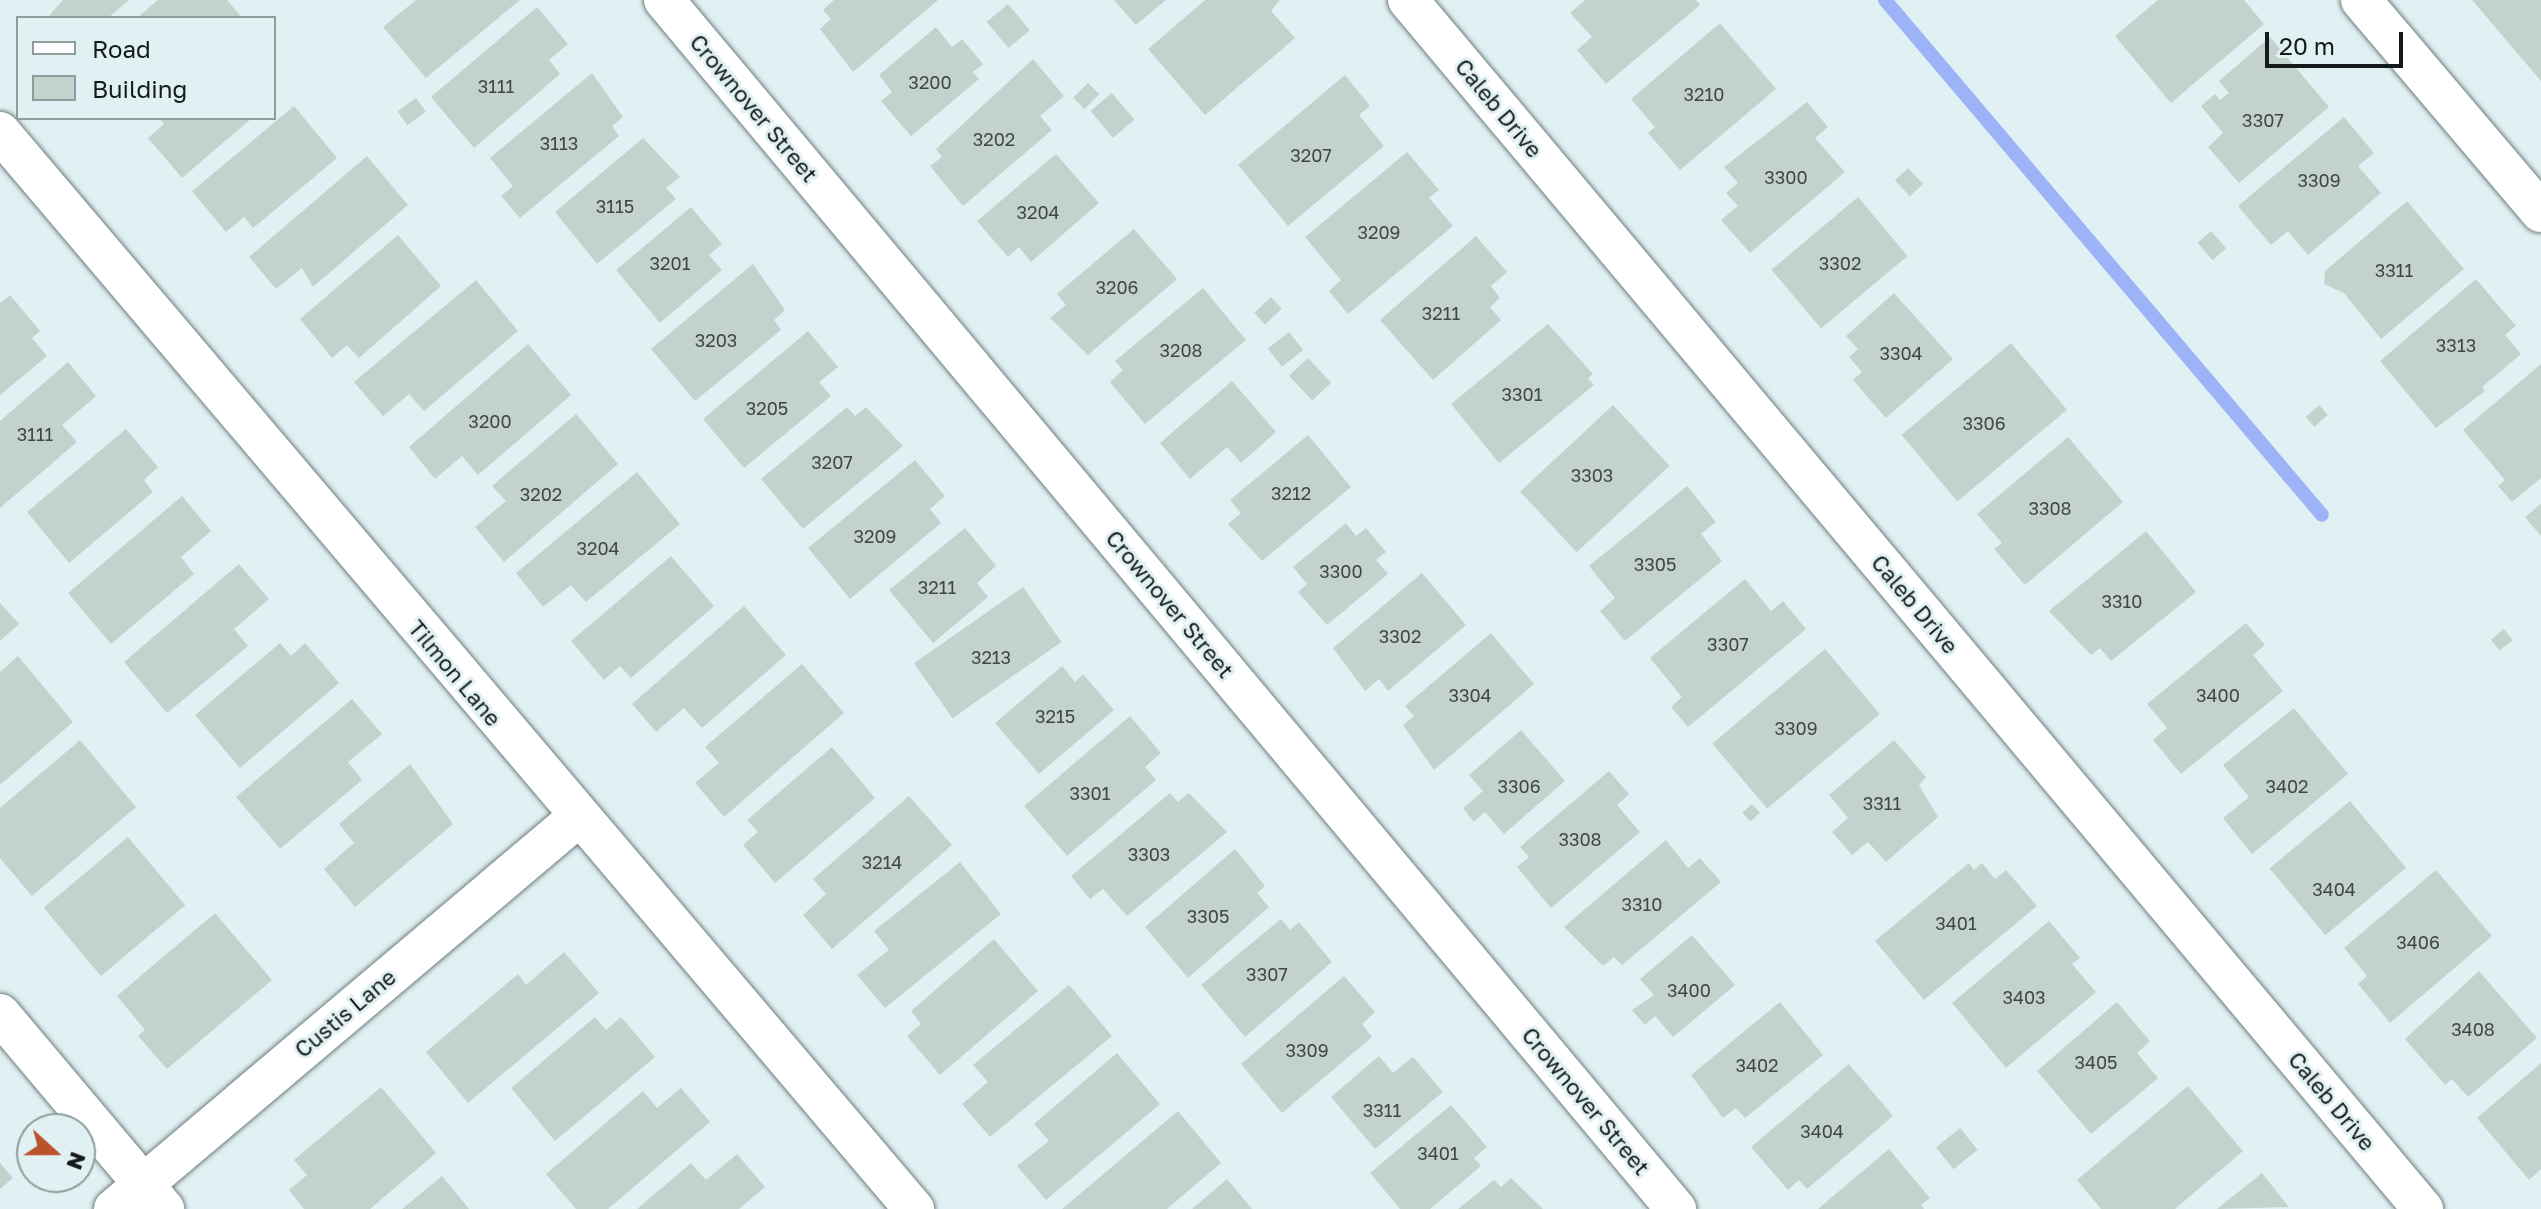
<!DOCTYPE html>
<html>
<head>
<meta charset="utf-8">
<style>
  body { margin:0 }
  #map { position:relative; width:2541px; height:1209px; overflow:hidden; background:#e1f1f3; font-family:"Golos Text",sans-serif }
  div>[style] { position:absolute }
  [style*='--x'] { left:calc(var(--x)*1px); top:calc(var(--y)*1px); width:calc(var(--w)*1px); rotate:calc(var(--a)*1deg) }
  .stream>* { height:14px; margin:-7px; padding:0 7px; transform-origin:7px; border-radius:7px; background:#9cb4f7 }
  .building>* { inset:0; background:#c4d2cd; transform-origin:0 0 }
  .roads { filter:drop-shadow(0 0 2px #6e7d7e) drop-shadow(0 0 2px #6e7d7e) }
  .street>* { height:40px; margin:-20px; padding:0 20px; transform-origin:20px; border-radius:20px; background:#fff }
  span { translate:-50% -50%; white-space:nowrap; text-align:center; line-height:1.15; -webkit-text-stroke:6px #e1f1f3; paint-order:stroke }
  .number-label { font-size:18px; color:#404747 }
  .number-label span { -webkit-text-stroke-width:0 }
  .street-label { font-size:22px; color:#14191a }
  .legend { position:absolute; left:16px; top:16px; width:260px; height:104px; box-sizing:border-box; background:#e1f1f3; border:2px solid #8f9b9c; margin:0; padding:10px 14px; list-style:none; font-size:24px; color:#14191a }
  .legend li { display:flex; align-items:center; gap:16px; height:40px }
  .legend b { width:40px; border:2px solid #8f9b9c }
  .north { position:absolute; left:16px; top:1113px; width:80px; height:80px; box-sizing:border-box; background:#e1f1f3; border:2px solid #8f9b9c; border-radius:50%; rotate:111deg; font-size:22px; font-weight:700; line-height:32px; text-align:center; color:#14191a }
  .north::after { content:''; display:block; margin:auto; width:28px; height:36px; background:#ba532b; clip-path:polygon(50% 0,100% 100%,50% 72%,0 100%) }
  .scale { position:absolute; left:2265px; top:32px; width:138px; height:36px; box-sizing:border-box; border:4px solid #14191a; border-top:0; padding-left:10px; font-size:24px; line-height:28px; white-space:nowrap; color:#14191a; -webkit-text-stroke:6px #e1f1f3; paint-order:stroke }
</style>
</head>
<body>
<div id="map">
  <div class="stream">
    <div style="--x:1885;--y:0;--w:675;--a:49.68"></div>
  </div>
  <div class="building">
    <div style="clip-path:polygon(63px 0,129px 0,108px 18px,47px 18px)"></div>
    <div style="clip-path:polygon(158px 0,227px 0,242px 18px,137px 18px)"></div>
    <div style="clip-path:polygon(416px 0,520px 0,426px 78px,383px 27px)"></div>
    <div style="clip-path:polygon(834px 0,938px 0,853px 72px,820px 29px,831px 19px,823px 10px)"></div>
    <div style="clip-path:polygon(1114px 0,1166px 0,1136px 25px)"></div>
    <div style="clip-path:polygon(1205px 0,1280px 0,1271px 11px,1295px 38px,1205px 115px,1148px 49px)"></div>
    <div style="clip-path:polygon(1585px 0,1696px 0,1700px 5px,1606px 84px,1577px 50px,1592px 37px,1570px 13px)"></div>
    <div style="clip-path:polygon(2158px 0,2244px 0,2264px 24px,2171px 103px,2115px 36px)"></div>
    <div style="clip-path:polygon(2472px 0,2541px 0,2541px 81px)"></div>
    <div style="left:1008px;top:4px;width:34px;height:28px;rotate:50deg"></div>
    <div style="clip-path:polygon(537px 7px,568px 44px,549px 60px,560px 74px,474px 148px,431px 97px)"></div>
    <div style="clip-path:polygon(1720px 23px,1776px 89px,1680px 170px,1648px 133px,1655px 127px,1631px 99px)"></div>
    <div style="clip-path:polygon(936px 27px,952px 47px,962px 39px,983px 64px,973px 72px,979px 79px,911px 136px,881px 101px,892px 92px,879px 75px)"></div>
    <div style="clip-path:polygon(2270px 37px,2329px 107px,2239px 183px,2208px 147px,2223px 133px,2201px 106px,2215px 94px,2220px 100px,2229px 93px,2219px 81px)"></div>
    <div style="clip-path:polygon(1033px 59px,1064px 96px,1040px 116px,1052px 130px,963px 206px,930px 166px,942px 157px,936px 149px)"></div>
    <div style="clip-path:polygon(592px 73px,623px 117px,612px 126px,619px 136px,520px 218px,501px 196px,513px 186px,490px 158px)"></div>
    <div style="clip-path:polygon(1345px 75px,1370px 106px,1359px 115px,1384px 146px,1288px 226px,1238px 165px)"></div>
    <div style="left:1088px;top:83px;width:16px;height:21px;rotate:45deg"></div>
    <div style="left:1112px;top:93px;width:35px;height:28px;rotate:50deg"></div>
    <div style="left:416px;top:98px;width:17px;height:23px;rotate:54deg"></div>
    <div style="clip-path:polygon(1807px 102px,1828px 127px,1815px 138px,1845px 172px,1750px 253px,1721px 220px,1738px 206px,1726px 193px,1738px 183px,1724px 167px)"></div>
    <div style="clip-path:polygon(294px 106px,337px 158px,253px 228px,244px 217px,226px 232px,192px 191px)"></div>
    <div style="clip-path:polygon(2344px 117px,2374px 153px,2358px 166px,2381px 193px,2308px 255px,2288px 231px,2271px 245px,2238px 206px)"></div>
    <div style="clip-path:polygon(159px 118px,252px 118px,182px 178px,148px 138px,164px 124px)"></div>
    <div style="clip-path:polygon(643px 138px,680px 177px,666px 188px,676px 199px,597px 264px,555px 212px)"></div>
    <div style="clip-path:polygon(1407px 152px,1439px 190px,1429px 198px,1453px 226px,1348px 314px,1329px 291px,1341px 280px,1305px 237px)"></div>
    <div style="clip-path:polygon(1056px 154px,1099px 203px,1031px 262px,1019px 247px,1008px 257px,977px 221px)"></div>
    <div style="clip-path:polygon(367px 156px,408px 205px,313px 287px,302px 268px,276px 289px,249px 257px)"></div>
    <div style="left:1908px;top:168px;width:22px;height:18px;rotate:47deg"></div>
    <div style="left:1858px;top:197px;width:77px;height:113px;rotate:50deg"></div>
    <div style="clip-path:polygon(2407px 201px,2464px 269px,2381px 339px,2344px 293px,2324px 284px,2325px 271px)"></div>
    <div style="clip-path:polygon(691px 207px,722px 244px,709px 255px,722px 270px,660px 323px,616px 270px)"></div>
    <div style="clip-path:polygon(1134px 229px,1177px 279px,1088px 355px,1050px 318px,1066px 305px,1057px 294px)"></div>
    <div style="left:2211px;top:231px;width:23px;height:18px;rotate:49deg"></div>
    <div style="clip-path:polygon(398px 235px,441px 286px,359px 358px,347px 345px,332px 358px,300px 319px)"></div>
    <div style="clip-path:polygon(1476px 236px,1507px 272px,1491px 286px,1500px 298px,1490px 307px,1501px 320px,1433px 380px,1380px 320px)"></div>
    <div style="clip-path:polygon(753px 264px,785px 310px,774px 320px,781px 330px,695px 401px,651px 349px)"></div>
    <div style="clip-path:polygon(2476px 279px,2516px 326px,2505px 335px,2521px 354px,2482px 387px,2485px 391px,2436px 428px,2380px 361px)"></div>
    <div style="clip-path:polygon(476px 280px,518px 331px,424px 411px,409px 394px,383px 416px,354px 382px)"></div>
    <div style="clip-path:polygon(1203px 288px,1246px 340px,1145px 424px,1110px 382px,1123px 370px,1115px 361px)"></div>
    <div style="clip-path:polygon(1894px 293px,1953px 359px,1886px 418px,1853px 380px,1862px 372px,1849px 357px,1858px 349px,1846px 336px)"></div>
    <div style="clip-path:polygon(10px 295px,40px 331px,32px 338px,47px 356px,0 395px,0 303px)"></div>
    <div style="left:1271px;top:297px;width:16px;height:23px;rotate:47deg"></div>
    <div style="clip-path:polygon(1548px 324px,1593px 374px,1588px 378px,1594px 385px,1499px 463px,1451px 404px)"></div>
    <div style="clip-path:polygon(808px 331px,838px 367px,819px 382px,831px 396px,744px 468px,703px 419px)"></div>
    <div style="left:1289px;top:332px;width:23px;height:27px;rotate:52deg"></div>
    <div style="left:2011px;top:343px;width:87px;height:143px;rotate:50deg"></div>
    <div style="clip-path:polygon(528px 344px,571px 395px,478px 475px,462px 456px,435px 479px,409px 447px)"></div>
    <div style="left:1308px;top:358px;width:34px;height:26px;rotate:47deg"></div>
    <div style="clip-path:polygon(68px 362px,96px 396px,62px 425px,77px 442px,0 508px,0 421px)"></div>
    <div style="clip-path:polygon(2541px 364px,2541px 478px,2512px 502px,2498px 486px,2505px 480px,2463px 430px)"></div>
    <div style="clip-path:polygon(1232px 381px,1276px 432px,1241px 463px,1227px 447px,1190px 479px,1160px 443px)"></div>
    <div style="left:1613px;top:405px;width:83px;height:127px;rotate:47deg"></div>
    <div style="left:2319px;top:405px;width:13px;height:18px;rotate:48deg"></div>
    <div style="clip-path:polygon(847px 407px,855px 416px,866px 407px,903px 446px,803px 529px,761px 479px)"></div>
    <div style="clip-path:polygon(576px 414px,618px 464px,504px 562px,475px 527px,506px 501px,492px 486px)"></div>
    <div style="clip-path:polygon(126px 429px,158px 467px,144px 480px,153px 492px,69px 563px,27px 512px)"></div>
    <div style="clip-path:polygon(1308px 435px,1351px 487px,1262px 561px,1228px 524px,1241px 513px,1230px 500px)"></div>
    <div style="clip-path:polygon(2068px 437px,2123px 502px,2025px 585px,1994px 549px,2002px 543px,1977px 514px)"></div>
    <div style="clip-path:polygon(915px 460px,945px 496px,930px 509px,941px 523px,850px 599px,808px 548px)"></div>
    <div style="clip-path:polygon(637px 472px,680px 524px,586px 602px,571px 585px,543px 607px,516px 573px)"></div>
    <div style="clip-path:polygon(1687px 486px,1716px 522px,1701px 534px,1722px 561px,1625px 641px,1600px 611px,1615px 598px,1589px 566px)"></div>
    <div style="clip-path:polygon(182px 496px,211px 531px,181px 557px,194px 574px,111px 644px,68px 593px)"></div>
    <div style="clip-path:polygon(2541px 504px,2541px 536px,2525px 517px)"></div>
    <div style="clip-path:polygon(1346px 523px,1356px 536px,1366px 528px,1386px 552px,1376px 560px,1388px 574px,1327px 625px,1298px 592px,1307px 584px,1293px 567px)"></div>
    <div style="clip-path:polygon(965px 528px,996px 566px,977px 583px,988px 597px,933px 643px,889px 590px)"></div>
    <div style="clip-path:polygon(2146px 531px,2196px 592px,2111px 661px,2100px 648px,2091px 655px,2049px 611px)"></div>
    <div style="clip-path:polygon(671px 556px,714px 606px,631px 678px,620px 666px,604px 680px,571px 641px)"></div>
    <div style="clip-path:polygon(239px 564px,269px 599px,234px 629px,248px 646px,167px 713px,124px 662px)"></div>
    <div style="clip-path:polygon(1422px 573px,1466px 625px,1388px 691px,1379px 679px,1365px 691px,1333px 648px)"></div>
    <div style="clip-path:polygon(1745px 579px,1771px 611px,1783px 601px,1806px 629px,1688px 727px,1671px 707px,1682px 697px,1650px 658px)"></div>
    <div style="left:1023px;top:587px;width:67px;height:133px;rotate:55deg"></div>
    <div style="clip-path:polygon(0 603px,19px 624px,0 641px)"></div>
    <div style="clip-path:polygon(744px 606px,786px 655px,702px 728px,684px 708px,656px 732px,632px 704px)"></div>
    <div style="clip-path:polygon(2246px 623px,2265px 645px,2253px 655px,2283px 691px,2181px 774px,2153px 740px,2167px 728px,2147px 704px)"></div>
    <div style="left:2504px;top:629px;width:14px;height:17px;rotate:51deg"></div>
    <div style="clip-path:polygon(1491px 633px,1534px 684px,1434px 770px,1403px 725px,1414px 716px,1405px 706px)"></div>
    <div style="clip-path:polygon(280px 643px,291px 656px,305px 643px,339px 683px,240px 768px,195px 715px)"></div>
    <div style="left:1825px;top:649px;width:85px;height:147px;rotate:50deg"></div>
    <div style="clip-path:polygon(18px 656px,73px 722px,0 785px,0 672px)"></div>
    <div style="clip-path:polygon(802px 664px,844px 713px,724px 817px,695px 783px,719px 763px,705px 747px)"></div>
    <div style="clip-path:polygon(1062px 666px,1075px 682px,1083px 674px,1114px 710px,1039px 774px,995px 723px)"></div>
    <div style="clip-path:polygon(352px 699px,382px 734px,348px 762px,362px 780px,280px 849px,236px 797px)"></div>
    <div style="clip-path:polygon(2294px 708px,2348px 774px,2252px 854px,2223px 818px,2249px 797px,2223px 765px)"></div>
    <div style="clip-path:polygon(1130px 716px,1161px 753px,1145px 767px,1156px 780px,1067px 856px,1024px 806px)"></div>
    <div style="clip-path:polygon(1521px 730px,1565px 781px,1504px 834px,1485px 812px,1474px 822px,1463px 808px,1483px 791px,1469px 775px)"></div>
    <div style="clip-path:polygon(80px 740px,136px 807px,32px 896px,0 858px,0 808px)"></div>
    <div style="clip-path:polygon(1894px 740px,1926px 777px,1919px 785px,1938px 817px,1886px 862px,1868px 842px,1852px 855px,1832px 832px,1848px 818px,1829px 795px)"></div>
    <div style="clip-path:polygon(832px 747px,875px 798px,775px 883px,743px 845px,758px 832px,747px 820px)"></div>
    <div style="clip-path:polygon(410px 764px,453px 824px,355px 907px,324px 869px,354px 843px,339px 824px)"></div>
    <div style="clip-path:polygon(1609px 771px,1629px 794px,1617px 805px,1640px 832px,1551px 908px,1517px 867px,1529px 857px,1520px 847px)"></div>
    <div style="clip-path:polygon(1170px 793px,1178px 802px,1189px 793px,1227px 832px,1127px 916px,1103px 889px,1090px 899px,1071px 876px)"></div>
    <div style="clip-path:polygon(909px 796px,952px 845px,832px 949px,803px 915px,826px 894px,813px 879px)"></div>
    <div style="left:2350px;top:801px;width:87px;height:105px;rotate:50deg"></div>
    <div style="left:1752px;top:804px;width:12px;height:13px;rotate:48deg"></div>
    <div style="left:128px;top:837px;width:89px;height:110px;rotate:50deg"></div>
    <div style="clip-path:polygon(1666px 840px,1688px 868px,1700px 858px,1721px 882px,1622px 965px,1614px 957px,1603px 966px,1564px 927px)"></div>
    <div style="clip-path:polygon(1235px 849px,1265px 886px,1257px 893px,1269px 907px,1188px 978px,1145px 927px)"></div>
    <div style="clip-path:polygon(960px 862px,1001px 914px,885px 1008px,857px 975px,889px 950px,874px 931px)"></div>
    <div style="clip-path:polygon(1969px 863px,1974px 870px,1982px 863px,1995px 879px,2006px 870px,2037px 906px,1924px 1000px,1875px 941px)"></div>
    <div style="clip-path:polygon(2436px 870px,2492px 936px,2390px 1023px,2358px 984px,2367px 976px,2344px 948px)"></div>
    <div style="clip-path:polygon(215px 913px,272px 980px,167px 1069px,138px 1036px,145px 1030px,117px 996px)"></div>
    <div style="clip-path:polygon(1281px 919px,1290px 930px,1299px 922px,1332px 962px,1245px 1037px,1201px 985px)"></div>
    <div style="clip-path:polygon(2049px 921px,2080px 958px,2072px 964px,2096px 992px,2006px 1068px,1952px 1003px)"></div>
    <div style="clip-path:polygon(1692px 935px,1735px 985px,1673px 1037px,1655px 1016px,1645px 1025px,1632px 1010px,1654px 995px,1640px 979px)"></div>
    <div style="clip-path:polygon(994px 939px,1038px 991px,940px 1075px,907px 1036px,921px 1024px,911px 1011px)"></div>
    <div style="clip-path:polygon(564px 952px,599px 993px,468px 1103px,426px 1052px,518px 974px,526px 985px)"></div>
    <div style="clip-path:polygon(2479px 971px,2537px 1038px,2468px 1097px,2452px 1079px,2445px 1085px,2405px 1039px)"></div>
    <div style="clip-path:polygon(1344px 976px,1375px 1012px,1362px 1024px,1372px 1037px,1282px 1113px,1241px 1064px)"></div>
    <div style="clip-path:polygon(1069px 985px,1112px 1036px,990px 1137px,962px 1104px,988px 1082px,973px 1065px)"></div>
    <div style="clip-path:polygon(1780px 1002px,1823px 1055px,1745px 1118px,1736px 1108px,1723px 1118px,1691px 1075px)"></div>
    <div style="clip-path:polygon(2117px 1002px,2150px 1041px,2137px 1053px,2158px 1078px,2091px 1134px,2037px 1071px)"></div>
    <div style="clip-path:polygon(595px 1017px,606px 1030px,621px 1017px,655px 1057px,555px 1141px,511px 1088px)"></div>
    <div style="clip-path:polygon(1117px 1053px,1160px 1104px,1046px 1200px,1017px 1166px,1049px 1141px,1034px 1124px)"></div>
    <div style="clip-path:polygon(1379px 1056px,1393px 1073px,1413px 1057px,1443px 1092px,1375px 1149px,1331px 1097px)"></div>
    <div style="clip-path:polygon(2541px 1063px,2541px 1169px,2529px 1180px,2477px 1118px)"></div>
    <div style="clip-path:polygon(1849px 1064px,1893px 1116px,1807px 1189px,1799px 1180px,1788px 1190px,1751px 1147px)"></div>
    <div style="clip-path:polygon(2188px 1086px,2243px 1151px,2175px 1209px,2101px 1209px,2077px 1180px)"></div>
    <div style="clip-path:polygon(381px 1087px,436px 1153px,370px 1209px,304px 1209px,289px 1190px,307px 1175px,294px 1160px)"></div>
    <div style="clip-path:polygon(681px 1088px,710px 1122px,608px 1209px,576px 1209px,546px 1174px,643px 1091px,657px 1108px)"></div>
    <div style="clip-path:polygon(1451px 1105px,1487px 1147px,1474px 1158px,1481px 1166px,1430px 1209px,1400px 1209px,1370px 1173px)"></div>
    <div style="clip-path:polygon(1178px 1111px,1221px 1163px,1167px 1209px,1062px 1209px)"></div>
    <div style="left:1960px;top:1128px;width:28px;height:31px;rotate:51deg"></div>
    <div style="clip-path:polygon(1889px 1149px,1930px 1198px,1921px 1205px,1924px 1209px,1818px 1209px)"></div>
    <div style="clip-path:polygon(737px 1154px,765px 1187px,739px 1209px,637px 1209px,691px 1163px,706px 1180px)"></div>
    <div style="clip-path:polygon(0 1163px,13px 1178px,0 1189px)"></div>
    <div style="clip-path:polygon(2262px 1173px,2289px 1207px,2217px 1209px)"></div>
    <div style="clip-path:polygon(442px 1176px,469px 1209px,402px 1209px)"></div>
    <div style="clip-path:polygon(1511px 1178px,1543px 1209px,1458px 1209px,1494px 1180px,1501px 1187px)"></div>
    <div style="clip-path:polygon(1227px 1179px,1252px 1209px,1192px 1209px)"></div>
  </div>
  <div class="roads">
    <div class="street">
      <div style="--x:664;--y:0;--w:1577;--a:50.07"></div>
      <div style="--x:1408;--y:0;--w:1579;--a:49.99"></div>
      <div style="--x:2361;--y:0;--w:278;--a:49.7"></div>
      <div style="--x:0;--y:132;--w:1413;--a:49.68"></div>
      <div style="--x:0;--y:1014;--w:255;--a:49.9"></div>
      <div style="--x:114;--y:1209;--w:606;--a:-40.18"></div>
    </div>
  </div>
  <div class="number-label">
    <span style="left:930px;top:82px">3200</span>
    <span style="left:496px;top:86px">3111</span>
    <span style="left:1704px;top:94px">3210</span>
    <span style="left:2263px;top:120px">3307</span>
    <span style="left:994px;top:139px">3202</span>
    <span style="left:559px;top:143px">3113</span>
    <span style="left:1311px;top:155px">3207</span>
    <span style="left:1786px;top:177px">3300</span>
    <span style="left:2319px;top:180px">3309</span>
    <span style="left:615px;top:206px">3115</span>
    <span style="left:1038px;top:212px">3204</span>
    <span style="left:1379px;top:232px">3209</span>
    <span style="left:670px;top:263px">3201</span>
    <span style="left:1840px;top:263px">3302</span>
    <span style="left:2394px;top:270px">3311</span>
    <span style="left:1117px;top:287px">3206</span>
    <span style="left:1441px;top:313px">3211</span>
    <span style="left:716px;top:340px">3203</span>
    <span style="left:2456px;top:345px">3313</span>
    <span style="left:1181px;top:350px">3208</span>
    <span style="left:1901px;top:353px">3304</span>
    <span style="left:1522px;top:394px">3301</span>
    <span style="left:767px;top:408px">3205</span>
    <span style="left:490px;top:421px">3200</span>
    <span style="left:1984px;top:423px">3306</span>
    <span style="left:35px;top:434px">3111</span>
    <span style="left:832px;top:462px">3207</span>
    <span style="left:1592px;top:475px">3303</span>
    <span style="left:1291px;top:493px">3212</span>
    <span style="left:541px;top:494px">3202</span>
    <span style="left:2050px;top:508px">3308</span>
    <span style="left:875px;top:536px">3209</span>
    <span style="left:598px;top:548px">3204</span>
    <span style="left:1655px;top:564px">3305</span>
    <span style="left:1341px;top:571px">3300</span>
    <span style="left:937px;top:587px">3211</span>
    <span style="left:2122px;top:601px">3310</span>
    <span style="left:1400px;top:636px">3302</span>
    <span style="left:1728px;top:644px">3307</span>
    <span style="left:991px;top:657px">3213</span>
    <span style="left:1470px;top:695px">3304</span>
    <span style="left:2218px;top:695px">3400</span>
    <span style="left:1055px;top:716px">3215</span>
    <span style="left:1796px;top:728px">3309</span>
    <span style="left:1519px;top:786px">3306</span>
    <span style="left:2287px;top:786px">3402</span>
    <span style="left:1090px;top:793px">3301</span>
    <span style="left:1882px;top:803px">3311</span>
    <span style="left:1580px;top:839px">3308</span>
    <span style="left:1149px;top:854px">3303</span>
    <span style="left:882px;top:862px">3214</span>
    <span style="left:2334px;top:889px">3404</span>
    <span style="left:1642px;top:904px">3310</span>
    <span style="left:1208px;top:916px">3305</span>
    <span style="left:1956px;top:923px">3401</span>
    <span style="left:2418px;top:942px">3406</span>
    <span style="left:1267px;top:974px">3307</span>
    <span style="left:1689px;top:990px">3400</span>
    <span style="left:2024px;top:997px">3403</span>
    <span style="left:2473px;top:1029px">3408</span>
    <span style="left:1307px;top:1050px">3309</span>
    <span style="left:2096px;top:1062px">3405</span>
    <span style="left:1757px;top:1065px">3402</span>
    <span style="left:1382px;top:1110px">3311</span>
    <span style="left:1822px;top:1131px">3404</span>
    <span style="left:1438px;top:1153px">3401</span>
  </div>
  <div class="street-label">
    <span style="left:754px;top:108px;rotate:50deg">Crownover Street</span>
    <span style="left:1499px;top:108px;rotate:50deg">Caleb Drive</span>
    <span style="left:1170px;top:604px;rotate:50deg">Crownover Street</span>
    <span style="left:1915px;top:604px;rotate:50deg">Caleb Drive</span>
    <span style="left:455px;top:673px;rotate:50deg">Tilmon Lane</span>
    <span style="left:345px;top:1013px;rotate:-40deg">Custis Lane</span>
    <span style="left:1586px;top:1101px;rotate:50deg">Crownover Street</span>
    <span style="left:2332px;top:1101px;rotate:50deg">Caleb Drive</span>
  </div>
  <ul class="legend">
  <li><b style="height:10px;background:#fff"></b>Road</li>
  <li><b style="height:22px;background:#c4d2cd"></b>Building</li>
  </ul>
  <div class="north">N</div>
  <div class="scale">20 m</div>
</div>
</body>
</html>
